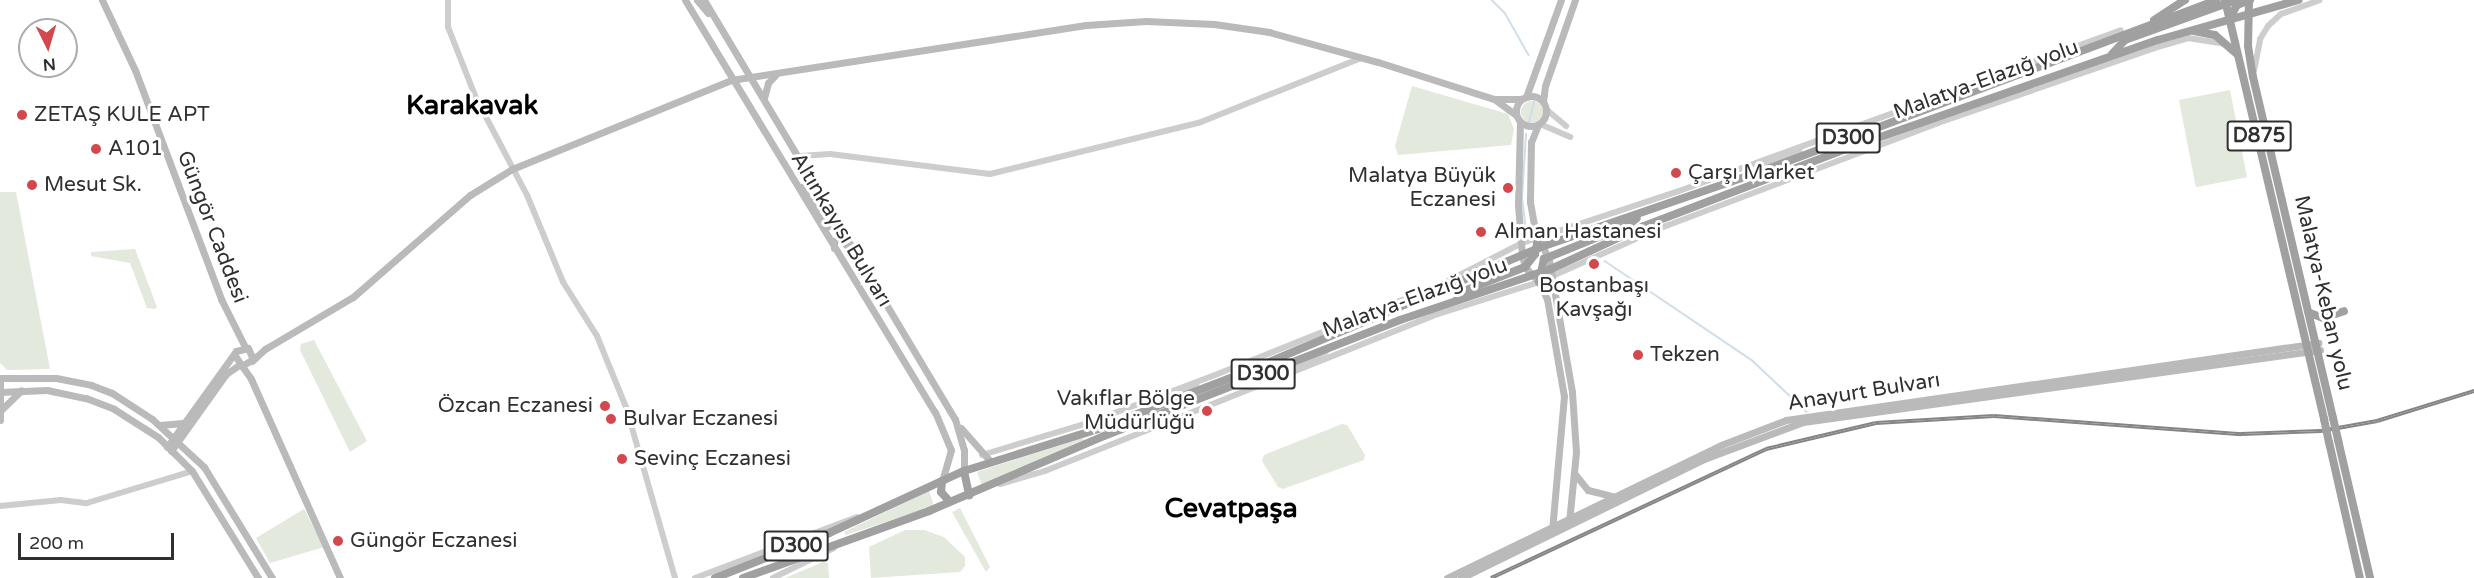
<!DOCTYPE html>
<html>
<head>
<meta charset="utf-8">
<style>
  body { margin:0 }
  #map { position:relative; width:2474px; height:578px; overflow:hidden; background:#fff; font-family:"Varela Round",sans-serif }
  div>[style] { position:absolute }
  [style*='--x'] { left:calc(var(--x)*1px); top:calc(var(--y)*1px); width:calc(var(--w)*1px); rotate:calc(var(--a)*1deg) }
  .green>* { inset:0; background:#e3e9dd; transform-origin:0 0 }
  .round { border-radius:50% }
  .stream>* { height:1.5px; margin:-0.75px; padding:0 0.75px; transform-origin:0.75px; border-radius:0.75px; background:#cfdee9 }
  .tertiary>* { height:6px; margin:-3px; padding:0 3px; transform-origin:3px; border-radius:3px; background:#cdcdcd }
  .secondary>* { height:7px; margin:-3.5px; padding:0 3.5px; transform-origin:3.5px; border-radius:3.5px; background:#bababa }
  .secondary>.ring { margin:-3.5px; padding:0; box-sizing:content-box; background:none; border:7px solid #bababa; border-radius:50% }
  .trunk>* { height:8px; margin:-4px; padding:0 4px; transform-origin:4px; border-radius:4px; background:#a0a0a0 }
  .rail>* { height:4px; margin-top:-2px; transform-origin:0; background:repeating-linear-gradient(90deg,#fff 0 4.5px,#858585 0 9px); box-sizing:border-box; border-block:2px solid #858585 }
  .trunk-bridge>* { height:8px; margin:-4px; padding:0 4px; transform-origin:4px; border-radius:4px; background:#a0a0a0 }
  .dots>* { width:16px; height:16px; translate:-50% -50%; box-sizing:border-box; border:3px solid #fff; border-radius:50% }
  span { translate:-50% -50%; white-space:nowrap; text-align:center; line-height:1.15; -webkit-text-stroke:6px #fff; paint-order:stroke }
  .shield-label span { padding:2px 4px; background:#fff; border:2px solid; border-radius:4px; -webkit-text-stroke-width:0 }
  .shield-label { font-size:20px; color:#303030; font-weight:700 }
  .street-label { font-size:21px; color:#303030 }
  .poi-label { font-size:21px; color:#303030 }
  .left { translate:0 -50%; text-align:left }
  .right { translate:-100% -50%; text-align:right }
  .district-label { font-size:27px; color:#000; font-weight:700 }
  .north { position:absolute; left:18px; top:18px; width:60px; height:60px; box-sizing:border-box; background:#fff; border:2px solid #acacac; border-radius:50%; rotate:175deg; font-size:16px; font-weight:700; line-height:24px; text-align:center; color:#303030 }
  .north::after { content:''; display:block; margin:auto; width:21px; height:27px; background:#d2484d; clip-path:polygon(50% 0,100% 100%,50% 72%,0 100%) }
  .scale { position:absolute; left:18px; top:533px; width:156px; height:27px; box-sizing:border-box; border:3px solid #303030; border-top:0; padding-left:8px; font-size:18px; line-height:21px; white-space:nowrap; color:#303030; -webkit-text-stroke:4px #fff; paint-order:stroke }
</style>
</head>
<body>
<div id="map">
  <div class="green">
    <div style="clip-path:polygon(1412px 86px,1508px 114px,1514px 129px,1511px 145px,1398px 155px,1395px 146px)"></div>
    <div style="left:2230px;top:90px;width:89px;height:52px;rotate:79deg"></div>
    <div class="round" style="left:1521px;top:101px;width:22px;height:22px"></div>
    <div style="clip-path:polygon(0 192px,16px 192px,50px 369px,7px 370px,0 363px)"></div>
    <div style="clip-path:polygon(135px 249px,157px 307px,155px 309px,147px 308px,130px 263px,91px 256px,91px 252px)"></div>
    <div style="clip-path:polygon(314px 340px,367px 441px,350px 452px,300px 350px,301px 344px)"></div>
    <div style="clip-path:polygon(1342px 424px,1347px 425px,1365px 455px,1364px 460px,1283px 489px,1278px 487px,1262px 461px,1264px 455px)"></div>
    <div style="clip-path:polygon(1083px 438px,1084px 441px,982px 486px,977px 472px)"></div>
    <div style="clip-path:polygon(929px 491px,934px 506px,846px 535px,844px 532px)"></div>
    <div style="clip-path:polygon(960px 508px,990px 567px,986px 572px,952px 512px)"></div>
    <div style="clip-path:polygon(304px 509px,324px 547px,270px 563px,256px 538px)"></div>
    <div style="clip-path:polygon(905px 530px,924px 530px,944px 537px,965px 557px,965px 566px,960px 572px,871px 578px,869px 547px)"></div>
    <div style="clip-path:polygon(823px 562px,828px 563px,829px 578px,785px 578px)"></div>
  </div>
  <div class="stream">
    <div style="--x:1492;--y:0;--w:18;--a:45"></div>
    <div style="--x:1505;--y:13;--w:48;--a:60.3"></div>
    <div style="--x:1529;--y:122;--w:21;--a:-76"></div>
    <div style="--x:1526;--y:230;--w:32;--a:-97"></div>
    <div style="--x:1522;--y:198;--w:64;--a:-86.4"></div>
    <div style="--x:1605;--y:261;--w:179;--a:34"></div>
    <div style="--x:1753;--y:361;--w:74;--a:43.4"></div>
  </div>
  <div class="tertiary">
    <div style="--x:448;--y:0;--w:27;--a:90"></div>
    <div style="--x:448;--y:27;--w:76;--a:68.5"></div>
    <div style="--x:476;--y:98;--w:110;--a:62.3"></div>
    <div style="--x:527;--y:195;--w:94;--a:67.5"></div>
    <div style="--x:563;--y:282;--w:64;--a:57.8"></div>
    <div style="--x:597;--y:336;--w:77;--a:67.8"></div>
    <div style="--x:626;--y:407;--w:178;--a:74"></div>
    <div style="--x:2254;--y:71;--w:33;--a:-79"></div>
    <div style="--x:2260;--y:39;--w:15;--a:-58"></div>
    <div style="--x:2268;--y:26;--w:18;--a:-43"></div>
    <div style="--x:2281;--y:14;--w:41;--a:-19.7"></div>
    <div style="--x:1547;--y:110;--w:25;--a:40"></div>
    <div style="--x:1540;--y:124;--w:33;--a:23"></div>
    <div style="--x:800;--y:156;--w:30;--a:-4"></div>
    <div style="--x:830;--y:154;--w:161;--a:7.1"></div>
    <div style="--x:990;--y:174;--w:217;--a:-13.8"></div>
    <div style="--x:1201;--y:122;--w:172;--a:-21.8"></div>
    <div style="--x:1765;--y:166;--w:38;--a:-25"></div>
    <div style="--x:1287;--y:371;--w:43;--a:-26"></div>
    <div style="--x:1171;--y:398;--w:29;--a:-29"></div>
    <div style="--x:982;--y:455;--w:111;--a:-16.8"></div>
    <div style="--x:1088;--y:423;--w:130;--a:-20.7"></div>
    <div style="--x:1210;--y:377;--w:250;--a:-21.8"></div>
    <div style="--x:1442;--y:284;--w:90;--a:-27.1"></div>
    <div style="--x:1522;--y:243;--w:165;--a:-18.3"></div>
    <div style="--x:1679;--y:191;--w:470;--a:-20"></div>
    <div style="--x:1000;--y:484;--w:47;--a:-16.1"></div>
    <div style="--x:1045;--y:471;--w:417;--a:-21.8"></div>
    <div style="--x:1432;--y:316;--w:112;--a:-17.6"></div>
    <div style="--x:1539;--y:282;--w:130;--a:-24"></div>
    <div style="--x:1658;--y:229;--w:299;--a:-20.7"></div>
    <div style="--x:1938;--y:123;--w:229;--a:-19.1"></div>
    <div style="--x:2154;--y:48;--w:35;--a:-16"></div>
    <div style="--x:2188;--y:38;--w:37;--a:9"></div>
    <div style="--x:0;--y:506;--w:61;--a:-5.6"></div>
    <div style="--x:61;--y:500;--w:26;--a:7"></div>
    <div style="--x:87;--y:503;--w:110;--a:-16.9"></div>
    <div style="--x:695;--y:578;--w:173;--a:-20.6"></div>
    <div style="--x:773;--y:578;--w:68;--a:-26.2"></div>
  </div>
  <div class="secondary">
    <div style="--x:102;--y:0;--w:77;--a:64.8"></div>
    <div style="--x:135;--y:70;--w:245;--a:69.4"></div>
    <div style="--x:221;--y:299;--w:54;--a:63.4"></div>
    <div style="--x:685;--y:0;--w:482;--a:58.8"></div>
    <div style="--x:935;--y:412;--w:41;--a:67.2"></div>
    <div style="--x:951;--y:450;--w:32;--a:106"></div>
    <div style="--x:697;--y:0;--w:17;--a:50"></div>
    <div style="--x:704;--y:0;--w:488;--a:59.1"></div>
    <div style="--x:955;--y:419;--w:32;--a:74"></div>
    <div style="--x:964;--y:450;--w:21;--a:90"></div>
    <div class="ring" style="left:1516px;top:96px;width:23px;height:23px"></div>
    <div style="--x:1526;--y:97;--w:103;--a:-70.2"></div>
    <div style="--x:764;--y:98;--w:16;--a:-75"></div>
    <div style="--x:768;--y:83;--w:12;--a:-48"></div>
    <div style="--x:1497;--y:99;--w:24;--a:0"></div>
    <div style="--x:1543;--y:102;--w:16;--a:-83"></div>
    <div style="--x:1545;--y:86;--w:91;--a:-70.8"></div>
    <div style="--x:1520;--y:122;--w:83;--a:91.4"></div>
    <div style="--x:1518;--y:205;--w:50;--a:85.4"></div>
    <div style="--x:1522;--y:255;--w:12;--a:76"></div>
    <div style="--x:1525;--y:267;--w:21;--a:47"></div>
    <div style="--x:1539;--y:282;--w:19;--a:65"></div>
    <div style="--x:1547;--y:299;--w:98;--a:80.1"></div>
    <div style="--x:1564;--y:396;--w:135;--a:95.1"></div>
    <div style="--x:1538;--y:125;--w:18;--a:112"></div>
    <div style="--x:1531;--y:142;--w:60;--a:91"></div>
    <div style="--x:1530;--y:202;--w:27;--a:80"></div>
    <div style="--x:1535;--y:229;--w:34;--a:66"></div>
    <div style="--x:1549;--y:260;--w:134;--a:80.1"></div>
    <div style="--x:1572;--y:392;--w:60;--a:86.2"></div>
    <div style="--x:1576;--y:452;--w:70;--a:95.7"></div>
    <div style="--x:801;--y:187;--w:47;--a:58"></div>
    <div style="--x:826;--y:227;--w:6;--a:-18"></div>
    <div style="--x:832;--y:225;--w:12;--a:-104"></div>
    <div style="--x:834;--y:248;--w:7;--a:-90"></div>
    <div style="--x:834;--y:241;--w:7;--a:-27"></div>
    <div style="--x:840;--y:238;--w:11;--a:49"></div>
    <div style="--x:252;--y:361;--w:18;--a:-43"></div>
    <div style="--x:265;--y:349;--w:102;--a:-30.6"></div>
    <div style="--x:353;--y:297;--w:155;--a:-41.1"></div>
    <div style="--x:470;--y:195;--w:49;--a:-31.8"></div>
    <div style="--x:512;--y:169;--w:236;--a:-22.1"></div>
    <div style="--x:731;--y:80;--w:359;--a:-8.8"></div>
    <div style="--x:1086;--y:25;--w:60;--a:-3.8"></div>
    <div style="--x:1146;--y:21;--w:68;--a:2.5"></div>
    <div style="--x:1214;--y:24;--w:56;--a:8.3"></div>
    <div style="--x:1269;--y:32;--w:113;--a:15.4"></div>
    <div style="--x:1378;--y:62;--w:122;--a:17.7"></div>
    <div style="--x:1494;--y:99;--w:27;--a:36"></div>
    <div style="--x:242;--y:366;--w:16;--a:55"></div>
    <div style="--x:251;--y:379;--w:218;--a:65.9"></div>
    <div style="--x:0;--y:378;--w:56;--a:0"></div>
    <div style="--x:56;--y:378;--w:36;--a:11"></div>
    <div style="--x:91;--y:385;--w:22;--a:21"></div>
    <div style="--x:112;--y:393;--w:48;--a:33"></div>
    <div style="--x:152;--y:419;--w:71;--a:42.7"></div>
    <div style="--x:204;--y:467;--w:130;--a:58.5"></div>
    <div style="--x:0;--y:378;--w:42;--a:90"></div>
    <div style="--x:0;--y:392;--w:47;--a:-2.4"></div>
    <div style="--x:47;--y:390;--w:40;--a:12"></div>
    <div style="--x:86;--y:398;--w:30;--a:21"></div>
    <div style="--x:114;--y:409;--w:52;--a:32.5"></div>
    <div style="--x:158;--y:437;--w:48;--a:45"></div>
    <div style="--x:192;--y:471;--w:126;--a:58.3"></div>
    <div style="--x:1;--y:410;--w:28;--a:-44"></div>
    <div style="--x:160;--y:425;--w:23;--a:-5"></div>
    <div style="--x:961;--y:428;--w:45;--a:48.6"></div>
    <div style="--x:167;--y:447;--w:118;--a:-54.3"></div>
    <div style="--x:236;--y:351;--w:12;--a:-14"></div>
    <div style="--x:248;--y:348;--w:12;--a:66"></div>
    <div style="--x:253;--y:359;--w:13;--a:148"></div>
    <div style="--x:242;--y:366;--w:14;--a:-124"></div>
    <div style="--x:171;--y:451;--w:95;--a:-54.5"></div>
    <div style="--x:226;--y:374;--w:16;--a:-35"></div>
    <div style="--x:1574;--y:473;--w:22;--a:51"></div>
    <div style="--x:1588;--y:490;--w:25;--a:14"></div>
    <div style="--x:1447;--y:578;--w:305;--a:-25.9"></div>
    <div style="--x:1721;--y:445;--w:70;--a:-21"></div>
    <div style="--x:1786;--y:420;--w:538;--a:-8.24"></div>
    <div style="--x:1461;--y:578;--w:271;--a:-26.1"></div>
    <div style="--x:1704;--y:459;--w:106;--a:-20.5"></div>
    <div style="--x:1803;--y:422;--w:522;--a:-7.93"></div>
  </div>
  <div class="trunk">
    <div style="--x:2225;--y:0;--w:431;--a:76.7"></div>
    <div style="--x:2249;--y:0;--w:46;--a:91.2"></div>
    <div style="--x:2248;--y:46;--w:31;--a:81"></div>
    <div style="--x:2253;--y:77;--w:350;--a:76.8"></div>
    <div style="--x:2154;--y:20;--w:37;--a:-33"></div>
    <div style="--x:2229;--y:20;--w:17;--a:-62"></div>
    <div style="--x:2237;--y:5;--w:14;--a:-21"></div>
    <div style="--x:2194;--y:31;--w:21;--a:11"></div>
    <div style="--x:2215;--y:35;--w:29;--a:41"></div>
    <div style="--x:2112;--y:54;--w:19;--a:-47"></div>
    <div style="--x:2125;--y:40;--w:118;--a:-19.8"></div>
    <div style="--x:1539;--y:282;--w:24;--a:-78"></div>
    <div style="--x:1544;--y:259;--w:91;--a:-22"></div>
    <div style="--x:1628;--y:225;--w:11;--a:-38"></div>
    <div style="--x:1457;--y:299;--w:11;--a:-49"></div>
    <div style="--x:1464;--y:291;--w:66;--a:-21.5"></div>
    <div style="--x:1525;--y:267;--w:16;--a:-52"></div>
    <div style="--x:1535;--y:254;--w:16;--a:-79"></div>
    <div style="--x:2310;--y:313;--w:14;--a:21"></div>
    <div style="--x:2323;--y:318;--w:22;--a:-18"></div>
    <div style="--x:2338;--y:440;--w:142;--a:76.9"></div>
    <div style="--x:2329;--y:442;--w:139;--a:77.2"></div>
    <div style="--x:964;--y:471;--w:25;--a:78"></div>
    <div style="--x:942;--y:481;--w:11;--a:95"></div>
    <div style="--x:941;--y:492;--w:13;--a:48"></div>
    <div style="--x:715;--y:578;--w:123;--a:-21.5"></div>
    <div style="--x:829;--y:533;--w:149;--a:-24.7"></div>
    <div style="--x:964;--y:471;--w:140;--a:-17.4"></div>
    <div style="--x:1098;--y:429;--w:155;--a:-21.1"></div>
    <div style="--x:1243;--y:373;--w:327;--a:-22.9"></div>
    <div style="--x:1544;--y:246;--w:239;--a:-19"></div>
    <div style="--x:1770;--y:168;--w:477;--a:-20.6"></div>
    <div style="--x:743;--y:578;--w:198;--a:-19.8"></div>
    <div style="--x:929;--y:511;--w:190;--a:-23.2"></div>
    <div style="--x:1104;--y:436;--w:318;--a:-21.4"></div>
    <div style="--x:1400;--y:320;--w:159;--a:-18.7"></div>
    <div style="--x:1551;--y:269;--w:102;--a:-24.8"></div>
    <div style="--x:1644;--y:226;--w:216;--a:-20.9"></div>
    <div style="--x:1846;--y:149;--w:330;--a:-19.3"></div>
    <div style="--x:2158;--y:40;--w:146;--a:-15.9"></div>
  </div>
  <div class="rail">
    <div style="--x:1491;--y:578;--w:304;--a:-25.1"></div>
    <div style="--x:1766;--y:449;--w:113;--a:-13.3"></div>
    <div style="--x:1876;--y:423;--w:118;--a:-3.4"></div>
    <div style="--x:1994;--y:416;--w:248;--a:4.2"></div>
    <div style="--x:2241;--y:434;--w:80;--a:-2.1"></div>
    <div style="--x:2321;--y:431;--w:57;--a:-10.1"></div>
    <div style="--x:2377;--y:421;--w:102;--a:-17.2"></div>
  </div>
  <div class="trunk-bridge">
    <div style="--x:2333;--y:418;--w:23;--a:77"></div>
    <div style="--x:2324;--y:419;--w:24;--a:78"></div>
  </div>
  <div class="dots">
    <div style="left:22px;top:115px;background:#d2484d"></div>
    <div style="left:96px;top:149px;background:#d2484d"></div>
    <div style="left:1676px;top:173px;background:#d2484d"></div>
    <div style="left:32px;top:185px;background:#d2484d"></div>
    <div style="left:1508px;top:188px;background:#d2484d"></div>
    <div style="left:1481px;top:232px;background:#d2484d"></div>
    <div style="left:1594px;top:264px;background:#d2484d"></div>
    <div style="left:1638px;top:355px;background:#d2484d"></div>
    <div style="left:605px;top:406px;background:#d2484d"></div>
    <div style="left:1207px;top:411px;background:#d2484d"></div>
    <div style="left:611px;top:419px;background:#d2484d"></div>
    <div style="left:622px;top:459px;background:#d2484d"></div>
    <div style="left:338px;top:541px;background:#d2484d"></div>
  </div>
  <div class="shield-label">
    <span style="left:2259px;top:136px">D875</span>
    <span style="left:1848px;top:138px">D300</span>
    <span style="left:1263px;top:374px">D300</span>
    <span style="left:796px;top:546px">D300</span>
  </div>
  <div class="street-label">
    <span style="left:1986px;top:80px;rotate:-20deg">Malatya-Elazığ yolu</span>
    <span style="left:212px;top:227px;rotate:69deg">Güngör Caddesi</span>
    <span style="left:841px;top:230px;rotate:59deg">Altınkayısı Bulvarı</span>
    <span style="left:2323px;top:293px;rotate:77deg">Malatya-Keban yolu</span>
    <span style="left:1415px;top:298px;rotate:-20deg">Malatya-Elazığ yolu</span>
    <span style="left:1864px;top:392px;rotate:-9deg">Anayurt Bulvarı</span>
  </div>
  <div class="poi-label">
    <span class="left" style="left:34px;top:115px">ZETAŞ KULE APT</span>
    <span class="left" style="left:108px;top:149px">A101</span>
    <span class="left" style="left:1688px;top:173px">Çarşı Market</span>
    <span class="right" style="left:1496px;top:188px">Malatya Büyük<br>Eczanesi</span>
    <span class="left" style="left:44px;top:185px">Mesut Sk.</span>
    <span class="left" style="left:1494px;top:232px">Alman Hastanesi</span>
    <span style="left:1594px;top:298px">Bostanbaşı<br>Kavşağı</span>
    <span class="left" style="left:1650px;top:355px">Tekzen</span>
    <span class="right" style="left:1195px;top:411px">Vakıflar Bölge<br>Müdürlüğü</span>
    <span class="right" style="left:593px;top:406px">Özcan Eczanesi</span>
    <span class="left" style="left:623px;top:419px">Bulvar Eczanesi</span>
    <span class="left" style="left:634px;top:459px">Sevinç Eczanesi</span>
    <span class="left" style="left:350px;top:541px">Güngör Eczanesi</span>
  </div>
  <div class="district-label">
    <span style="left:472px;top:106px">Karakavak</span>
    <span style="left:1231px;top:509px">Cevatpaşa</span>
  </div>
  <div class="north">N</div>
  <div class="scale">200 m</div>
</div>
</body>
</html>
